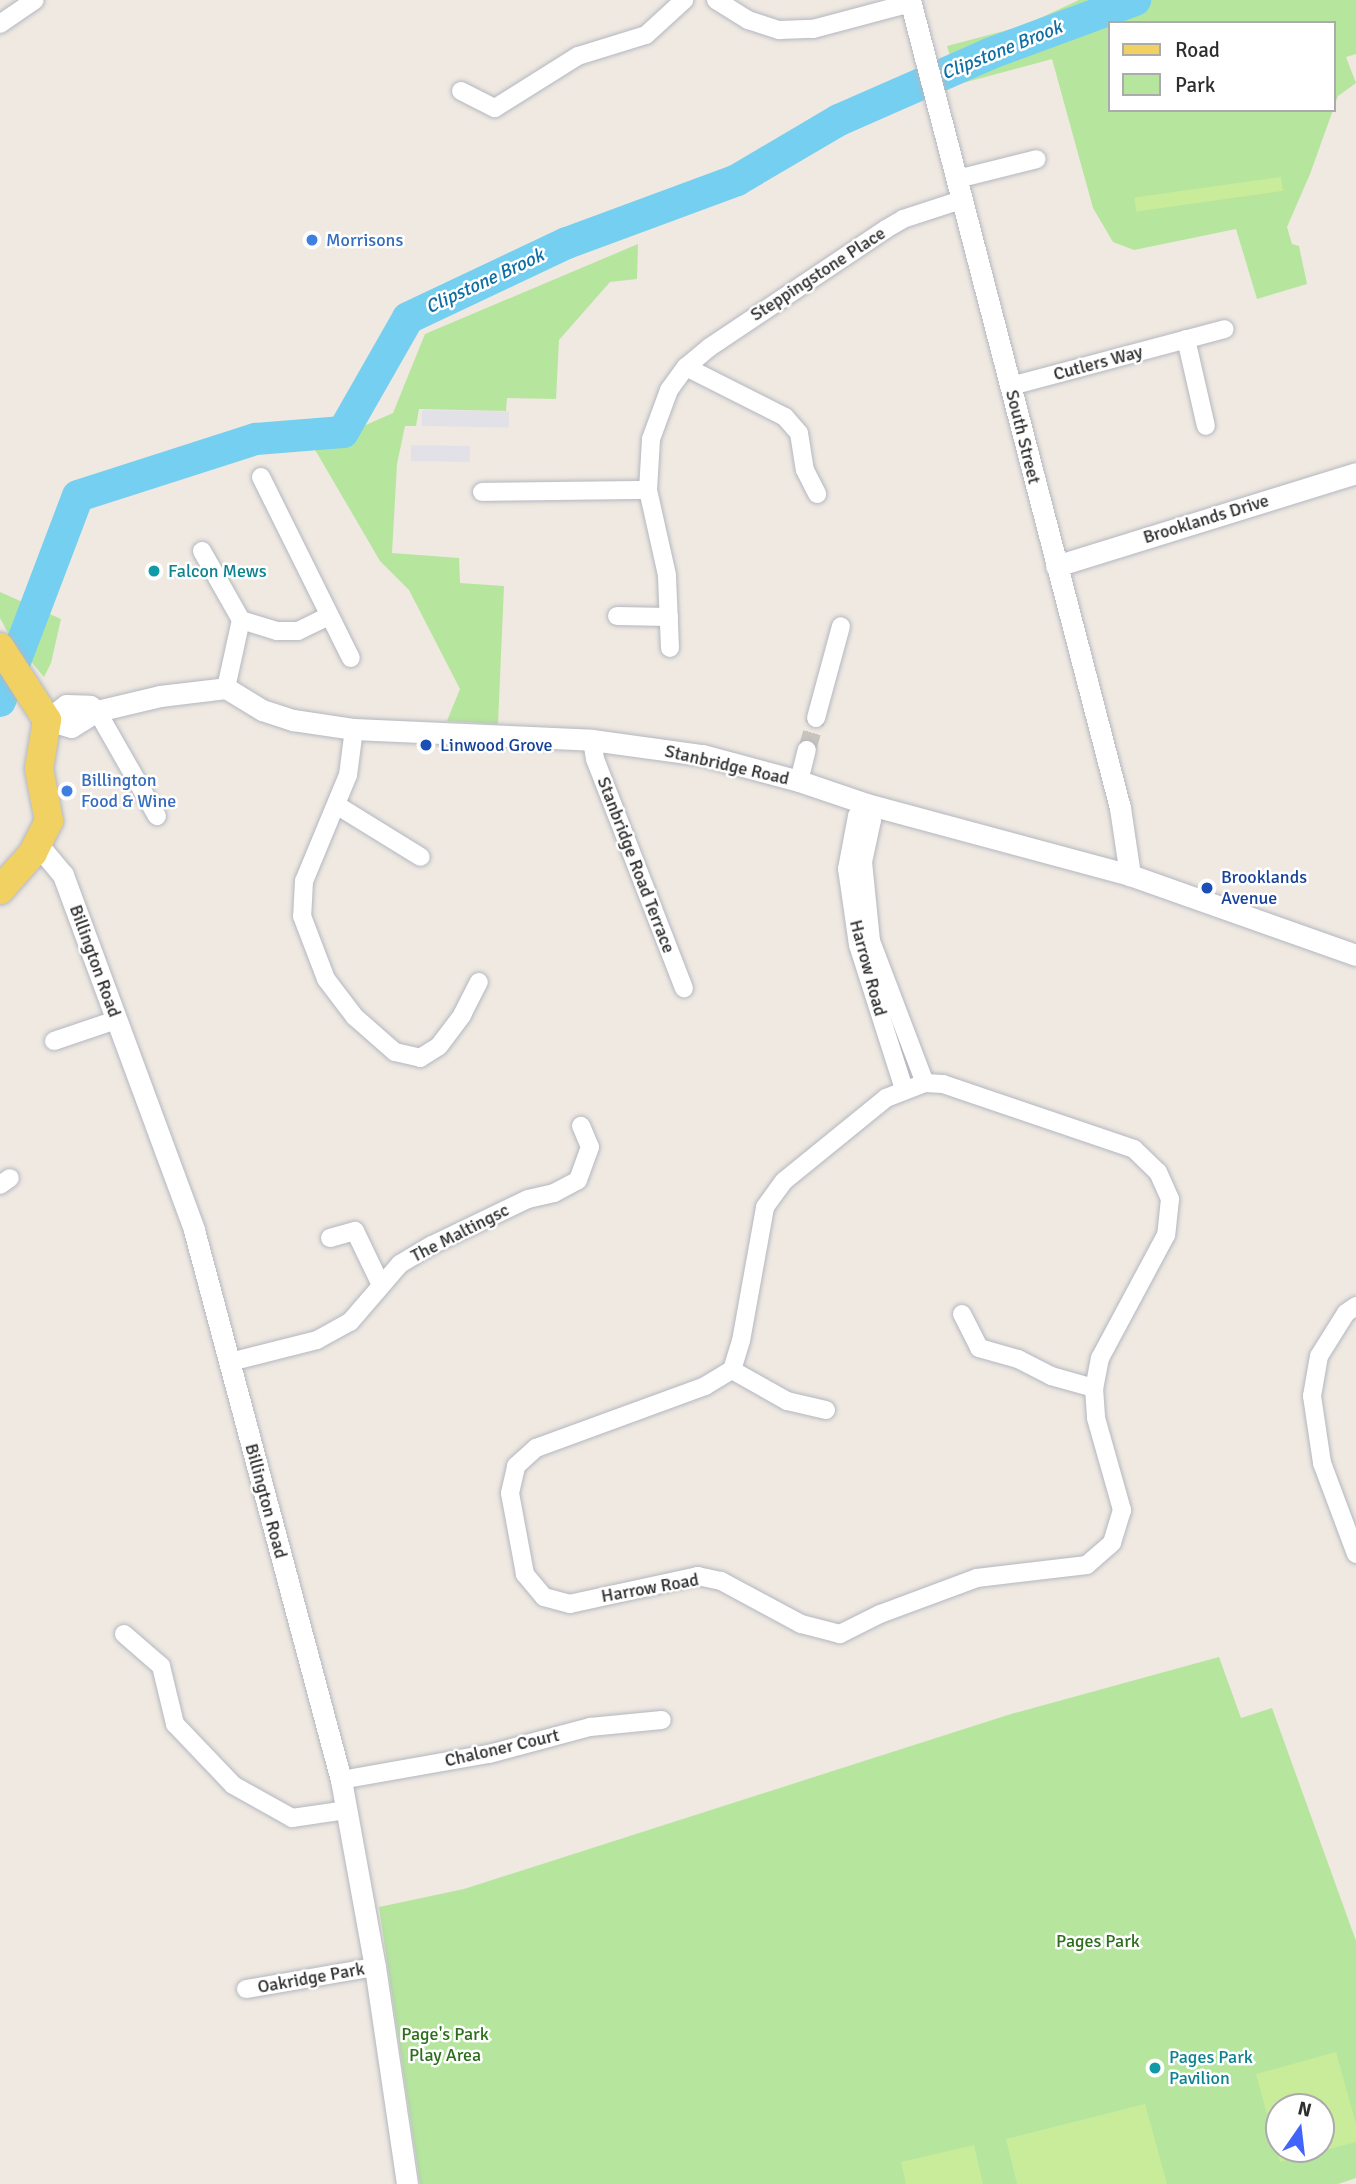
<!DOCTYPE html>
<html>
<head>
<meta charset="utf-8">
<style>
  body { margin:0 }
  #map { position:relative; width:1356px; height:2184px; overflow:hidden; background:#efe9e1; font-family:Signika,sans-serif }
  div>[style] { position:absolute }
  [style*='--x'] { left:calc(var(--x)*1px); top:calc(var(--y)*1px); width:calc(var(--w)*1px); rotate:calc(var(--a)*1deg) }
  .industrial>* { inset:0; background:#e3e1e8; transform-origin:0 0 }
  .green>* { inset:0; background:#b6e59e }
  .pitch>* { inset:0; background:#c9ec9a; transform-origin:0 0 }
  .river>* { height:32px; margin:-16px; padding:0 16px; transform-origin:16px; border-radius:16px; background:#75cff0 }
  .minor-tunnel>* { height:18px; margin-top:-9px; transform-origin:0; background:repeating-linear-gradient(90deg,#c8c4bd 0 18px,transparent 0 27px) }
  .roads { filter:drop-shadow(0 0 2px #b4b7c1) drop-shadow(0 0 2px #b4b7c1) }
  .minor>* { height:18px; margin:-9px; padding:0 9px; transform-origin:9px; border-radius:9px; background:#fff }
  .tertiary>* { height:21px; margin:-10.5px; padding:0 10.5px; transform-origin:10.5px; border-radius:10.5px; background:#fff }
  .primary>* { height:28px; margin:-14px; padding:0 14px; transform-origin:14px; border-radius:14px; background:#f2d163 }
  .dots>* { width:19px; height:19px; translate:-50% -50%; box-sizing:border-box; border:4px solid #fff; border-radius:50% }
  span { translate:-50% -50%; white-space:nowrap; text-align:center; line-height:1.15; -webkit-text-stroke:5px #fff; paint-order:stroke }
  .shop-label { font-size:18px; color:#366cbe }
  .left { translate:0 -50%; text-align:left }
  .street-label { font-size:18px; color:#2e2e2e }
  .culture-label { font-size:18px; color:#0d838f }
  .transit-label { font-size:18px; color:#164399 }
  .park-label { font-size:18px; color:#2c6e1b }
  .water-label { font-size:19px; color:#0d6fa3; font-style:italic }
  .legend { position:absolute; left:1108px; top:21px; width:228px; height:91px; box-sizing:border-box; background:#fff; border:2px solid #ababab; margin:0; padding:9px 12px; list-style:none; font-size:21px; color:#2e2e2e }
  .legend li { display:flex; align-items:center; gap:14px; height:35px }
  .legend b { width:35px; border:2px solid #ababab }
  .north { position:absolute; left:1265px; top:2093px; width:70px; height:70px; box-sizing:border-box; background:#fff; border:2px solid #ababab; border-radius:50%; rotate:14deg; font-size:19px; font-weight:700; line-height:28px; text-align:center; color:#2e2e2e }
  .north::after { content:''; display:block; margin:auto; width:24px; height:32px; background:#4264fb; clip-path:polygon(50% 0,100% 100%,50% 72%,0 100%) }
</style>
</head>
<body>
<div id="map">
  <div class="industrial">
    <div style="left:422px;top:410px;width:87px;height:16px;rotate:1deg"></div>
    <div style="left:411px;top:445px;width:59px;height:16px;rotate:1deg"></div>
  </div>
  <div class="green">
    <div style="clip-path:polygon(1079px 0,1356px 0,1356px 54px,1346px 57px,1356px 83px,1338px 96px,1333px 109px,1333px 23px,1109px 23px,1109px 110px,1333px 110px,1310px 174px,1287px 227px,1292px 244px,1299px 246px,1307px 284px,1257px 299px,1236px 229px,1134px 250px,1113px 242px,1093px 208px,1052px 59px,959px 84px,947px 46px,1023px 26px)"></div>
    <div style="clip-path:polygon(638px 244px,637px 279px,610px 282px,559px 340px,556px 399px,507px 398px,506px 411px,419px 409px,416px 426px,405px 426px,397px 464px,392px 553px,459px 558px,460px 583px,504px 586px,498px 724px,447px 721px,460px 689px,409px 590px,380px 561px,314px 448px,393px 413px,425px 334px)"></div>
    <div style="clip-path:polygon(0 592px,61px 619px,51px 663px,44px 677px,9px 635px,0 618px)"></div>
    <div style="clip-path:polygon(evenodd,1219px 1657px,1241px 1718px,1272px 1708px,1356px 1941px,1356px 2178px,1338px 2184px,420px 2184px,379px 1907px,464px 1889px,1011px 1714px,1219px 1657px,1279px 2107px,1321px 2107px,1321px 2149px,1279px 2149px,1279px 2107px)"></div>
  </div>
  <div class="pitch">
    <div style="left:1281px;top:177px;width:14px;height:148px;rotate:82deg"></div>
    <div style="clip-path:polygon(evenodd,1336px 2052px,1356px 2124px,1356px 2142px,1280px 2162px,1256px 2074px,1336px 2052px,1321px 2107px,1321px 2149px,1279px 2149px,1279px 2107px,1321px 2107px)"></div>
    <div style="clip-path:polygon(1145px 2104px,1167px 2184px,1017px 2184px,1006px 2139px)"></div>
    <div style="clip-path:polygon(974px 2145px,983px 2184px,906px 2184px,901px 2162px)"></div>
  </div>
  <div class="river">
    <div style="--x:0;--y:701;--w:219;--a:-69.2"></div>
    <div style="--x:78;--y:496;--w:187;--a:-17.8"></div>
    <div style="--x:256;--y:439;--w:87;--a:-4.6"></div>
    <div style="--x:343;--y:432;--w:131;--a:-60.3"></div>
    <div style="--x:408;--y:318;--w:176;--a:-25.3"></div>
    <div style="--x:567;--y:243;--w:181;--a:-20.3"></div>
    <div style="--x:737;--y:180;--w:118;--a:-30.5"></div>
    <div style="--x:839;--y:120;--w:164;--a:-23.7"></div>
    <div style="--x:989;--y:54;--w:156;--a:-20.3"></div>
  </div>
  <div class="minor-tunnel">
    <div style="--x:807;--y:750;--w:33;--a:-74"></div>
  </div>
  <div class="roads">
    <div class="minor">
      <div style="--x:716;--y:0;--w:38;--a:32"></div>
      <div style="--x:748;--y:20;--w:33;--a:18"></div>
      <div style="--x:779;--y:30;--w:34;--a:-2"></div>
      <div style="--x:813;--y:29;--w:101;--a:-14.9"></div>
      <div style="--x:0;--y:24;--w:42;--a:-34.4"></div>
      <div style="--x:461;--y:91;--w:38;--a:27"></div>
      <div style="--x:495;--y:108;--w:98;--a:-32.1"></div>
      <div style="--x:578;--y:56;--w:71;--a:-17.2"></div>
      <div style="--x:646;--y:35;--w:52;--a:-42.6"></div>
      <div style="--x:957;--y:179;--w:82;--a:-14"></div>
      <div style="--x:1186;--y:339;--w:89;--a:77.1"></div>
      <div style="--x:686;--y:367;--w:111;--a:26.8"></div>
      <div style="--x:785;--y:417;--w:21;--a:49"></div>
      <div style="--x:799;--y:433;--w:37;--a:81"></div>
      <div style="--x:805;--y:470;--w:27;--a:63"></div>
      <div style="--x:1011;--y:386;--w:221;--a:-14.9"></div>
      <div style="--x:261;--y:477;--w:202;--a:63.6"></div>
      <div style="--x:482;--y:492;--w:166;--a:-0.7"></div>
      <div style="--x:202;--y:551;--w:79;--a:60.5"></div>
      <div style="--x:617;--y:616;--w:52;--a:1.1"></div>
      <div style="--x:670;--y:648;--w:73;--a:-92.4"></div>
      <div style="--x:667;--y:575;--w:87;--a:-102.6"></div>
      <div style="--x:648;--y:490;--w:51;--a:-86.6"></div>
      <div style="--x:651;--y:439;--w:52;--a:-69.8"></div>
      <div style="--x:669;--y:390;--w:29;--a:-54"></div>
      <div style="--x:686;--y:367;--w:31;--a:-40"></div>
      <div style="--x:710;--y:347;--w:212;--a:-33.8"></div>
      <div style="--x:886;--y:229;--w:20;--a:-30"></div>
      <div style="--x:903;--y:219;--w:61;--a:-18.1"></div>
      <div style="--x:226;--y:688;--w:70;--a:-77.6"></div>
      <div style="--x:241;--y:620;--w:38;--a:17"></div>
      <div style="--x:277;--y:631;--w:21;--a:0"></div>
      <div style="--x:298;--y:631;--w:34;--a:-26"></div>
      <div style="--x:97;--y:711;--w:121;--a:60.3"></div>
      <div style="--x:816;--y:718;--w:95;--a:-74.8"></div>
      <div style="--x:354;--y:729;--w:46;--a:97.4"></div>
      <div style="--x:348;--y:775;--w:115;--a:112.5"></div>
      <div style="--x:304;--y:881;--w:35;--a:93"></div>
      <div style="--x:302;--y:916;--w:67;--a:69.1"></div>
      <div style="--x:326;--y:979;--w:48;--a:52.7"></div>
      <div style="--x:355;--y:1017;--w:53;--a:41.2"></div>
      <div style="--x:395;--y:1052;--w:26;--a:13"></div>
      <div style="--x:420;--y:1058;--w:22;--a:-32"></div>
      <div style="--x:439;--y:1046;--w:39;--a:-53"></div>
      <div style="--x:462;--y:1015;--w:37;--a:-63"></div>
      <div style="--x:592;--y:740;--w:19;--a:81"></div>
      <div style="--x:595;--y:759;--w:246;--a:68.8"></div>
      <div style="--x:799;--y:781;--w:32;--a:-76"></div>
      <div style="--x:338;--y:806;--w:97;--a:31.6"></div>
      <div style="--x:54;--y:1041;--w:65;--a:-18.7"></div>
      <div style="--x:925;--y:1083;--w:18;--a:3"></div>
      <div style="--x:943;--y:1084;--w:202;--a:18.8"></div>
      <div style="--x:1134;--y:1149;--w:33;--a:44"></div>
      <div style="--x:1158;--y:1172;--w:30;--a:66"></div>
      <div style="--x:1170;--y:1199;--w:36;--a:96"></div>
      <div style="--x:1166;--y:1235;--w:140;--a:118.2"></div>
      <div style="--x:1100;--y:1358;--w:31;--a:101"></div>
      <div style="--x:1094;--y:1388;--w:30;--a:86"></div>
      <div style="--x:1096;--y:1418;--w:96;--a:74.2"></div>
      <div style="--x:1122;--y:1510;--w:34;--a:107"></div>
      <div style="--x:1112;--y:1543;--w:33;--a:139"></div>
      <div style="--x:1087;--y:1565;--w:111;--a:173.3"></div>
      <div style="--x:977;--y:1578;--w:103;--a:159.6"></div>
      <div style="--x:880;--y:1614;--w:45;--a:153.4"></div>
      <div style="--x:840;--y:1634;--w:40;--a:-165.6"></div>
      <div style="--x:801;--y:1624;--w:91;--a:-151.7"></div>
      <div style="--x:721;--y:1581;--w:24;--a:-168"></div>
      <div style="--x:698;--y:1576;--w:131;--a:167.7"></div>
      <div style="--x:570;--y:1604;--w:27;--a:-165"></div>
      <div style="--x:544;--y:1597;--w:30;--a:-130"></div>
      <div style="--x:525;--y:1574;--w:82;--a:-100.5"></div>
      <div style="--x:510;--y:1493;--w:28;--a:-77"></div>
      <div style="--x:516;--y:1466;--w:27;--a:-42"></div>
      <div style="--x:536;--y:1448;--w:180;--a:-20.1"></div>
      <div style="--x:705;--y:1386;--w:31;--a:-31"></div>
      <div style="--x:732;--y:1370;--w:30;--a:-73"></div>
      <div style="--x:741;--y:1341;--w:136;--a:-79.8"></div>
      <div style="--x:765;--y:1207;--w:32;--a:-54"></div>
      <div style="--x:784;--y:1181;--w:132;--a:-39.1"></div>
      <div style="--x:886;--y:1098;--w:42;--a:-21"></div>
      <div style="--x:904;--y:1089;--w:151;--a:-107.7"></div>
      <div style="--x:858;--y:945;--w:77;--a:-98.2"></div>
      <div style="--x:847;--y:869;--w:54;--a:-79.3"></div>
      <div style="--x:857;--y:816;--w:16;--a:-50"></div>
      <div style="--x:867;--y:804;--w:17;--a:73"></div>
      <div style="--x:872;--y:820;--w:43;--a:102.1"></div>
      <div style="--x:863;--y:862;--w:79;--a:84.2"></div>
      <div style="--x:871;--y:941;--w:152;--a:69.2"></div>
      <div style="--x:0;--y:1185;--w:12;--a:-35"></div>
      <div style="--x:330;--y:1238;--w:26;--a:-16"></div>
      <div style="--x:355;--y:1231;--w:60;--a:64.3"></div>
      <div style="--x:1356;--y:1306;--w:12;--a:145"></div>
      <div style="--x:1346;--y:1313;--w:51;--a:122.1"></div>
      <div style="--x:1319;--y:1356;--w:41;--a:99.9"></div>
      <div style="--x:1312;--y:1396;--w:68;--a:81.5"></div>
      <div style="--x:1322;--y:1463;--w:97;--a:69.5"></div>
      <div style="--x:962;--y:1314;--w:38;--a:63"></div>
      <div style="--x:979;--y:1348;--w:41;--a:15.8"></div>
      <div style="--x:1018;--y:1359;--w:37;--a:27"></div>
      <div style="--x:1051;--y:1376;--w:45;--a:15.6"></div>
      <div style="--x:230;--y:1362;--w:90;--a:-14.2"></div>
      <div style="--x:317;--y:1340;--w:38;--a:-29"></div>
      <div style="--x:350;--y:1322;--w:77;--a:-49.2"></div>
      <div style="--x:400;--y:1264;--w:37;--a:-31"></div>
      <div style="--x:432;--y:1245;--w:106;--a:-25.6"></div>
      <div style="--x:528;--y:1199;--w:27;--a:-13"></div>
      <div style="--x:554;--y:1193;--w:27;--a:-28"></div>
      <div style="--x:578;--y:1180;--w:35;--a:-70"></div>
      <div style="--x:590;--y:1147;--w:23;--a:-113"></div>
      <div style="--x:732;--y:1370;--w:63;--a:29.4"></div>
      <div style="--x:787;--y:1401;--w:40;--a:13"></div>
      <div style="--x:124;--y:1634;--w:49;--a:40.9"></div>
      <div style="--x:161;--y:1666;--w:60;--a:76.4"></div>
      <div style="--x:175;--y:1724;--w:84;--a:46.4"></div>
      <div style="--x:233;--y:1785;--w:68;--a:29.2"></div>
      <div style="--x:292;--y:1818;--w:56;--a:-8.3"></div>
      <div style="--x:341;--y:1780;--w:150;--a:-10"></div>
      <div style="--x:489;--y:1754;--w:105;--a:-15"></div>
      <div style="--x:590;--y:1727;--w:72;--a:-5.6"></div>
      <div style="--x:246;--y:1989;--w:131;--a:-9.7"></div>
    </div>
    <div class="tertiary">
      <div style="--x:910;--y:0;--w:835;--a:75.43"></div>
      <div style="--x:1120;--y:808;--w:68;--a:81.5"></div>
      <div style="--x:1056;--y:566;--w:314;--a:-17.2"></div>
      <div style="--x:47;--y:720;--w:24;--a:-38"></div>
      <div style="--x:66;--y:705;--w:24;--a:2"></div>
      <div style="--x:90;--y:706;--w:9;--a:36"></div>
      <div style="--x:97;--y:711;--w:65;--a:-13.4"></div>
      <div style="--x:160;--y:696;--w:66;--a:-6.9"></div>
      <div style="--x:226;--y:688;--w:42;--a:31.4"></div>
      <div style="--x:262;--y:710;--w:33;--a:18"></div>
      <div style="--x:293;--y:720;--w:62;--a:8.4"></div>
      <div style="--x:354;--y:729;--w:238;--a:2.6"></div>
      <div style="--x:592;--y:740;--w:111;--a:7.8"></div>
      <div style="--x:702;--y:755;--w:100;--a:15"></div>
      <div style="--x:799;--y:781;--w:72;--a:18.7"></div>
      <div style="--x:867;--y:804;--w:272;--a:15.1"></div>
      <div style="--x:1130;--y:875;--w:240;--a:19.5"></div>
      <div style="--x:47;--y:720;--w:25;--a:16"></div>
      <div style="--x:71;--y:727;--w:31;--a:-32"></div>
      <div style="--x:38;--y:845;--w:39;--a:50"></div>
      <div style="--x:63;--y:875;--w:378;--a:69.7"></div>
      <div style="--x:194;--y:1230;--w:569;--a:75.04"></div>
      <div style="--x:341;--y:1780;--w:190;--a:79.7"></div>
      <div style="--x:375;--y:1967;--w:219;--a:81.6"></div>
    </div>
    <div class="primary">
      <div style="--x:0;--y:647;--w:87;--a:57.2"></div>
      <div style="--x:47;--y:720;--w:50;--a:99.3"></div>
      <div style="--x:39;--y:769;--w:53;--a:79.1"></div>
      <div style="--x:49;--y:821;--w:36;--a:117"></div>
      <div style="--x:33;--y:853;--w:50;--a:131.7"></div>
    </div>
  </div>
  <div class="dots">
    <div style="left:312px;top:240px;background:#3f7fe0"></div>
    <div style="left:154px;top:571px;background:#0f9aa8"></div>
    <div style="left:426px;top:745px;background:#1a4fb4"></div>
    <div style="left:67px;top:791px;background:#3f7fe0"></div>
    <div style="left:1207px;top:888px;background:#1a4fb4"></div>
    <div style="left:1155px;top:2068px;background:#0f9aa8"></div>
  </div>
  <div class="shop-label">
    <span class="left" style="left:326px;top:240px">Morrisons</span>
    <span class="left" style="left:81px;top:791px">Billington<br>Food &amp; Wine</span>
  </div>
  <div class="street-label">
    <span style="left:818px;top:274px;rotate:-33deg">Steppingstone Place</span>
    <span style="left:1098px;top:363px;rotate:-15deg">Cutlers Way</span>
    <span style="left:1023px;top:437px;rotate:76deg">South Street</span>
    <span style="left:1206px;top:519px;rotate:-17deg">Brooklands Drive</span>
    <span style="left:727px;top:765px;rotate:13deg">Stanbridge Road</span>
    <span style="left:636px;top:865px;rotate:69deg">Stanbridge Road Terrace</span>
    <span style="left:95px;top:961px;rotate:70deg">Billington Road</span>
    <span style="left:868px;top:968px;rotate:75deg">Harrow Road</span>
    <span style="left:460px;top:1233px;rotate:-27deg">The Maltingsc</span>
    <span style="left:266px;top:1501px;rotate:75deg">Billington Road</span>
    <span style="left:650px;top:1588px;rotate:-10deg">Harrow Road</span>
    <span style="left:502px;top:1748px;rotate:-13deg">Chaloner Court</span>
    <span style="left:311px;top:1978px;rotate:-10deg">Oakridge Park</span>
  </div>
  <div class="culture-label">
    <span class="left" style="left:168px;top:571px">Falcon Mews</span>
    <span class="left" style="left:1169px;top:2068px">Pages Park<br>Pavilion</span>
  </div>
  <div class="transit-label">
    <span class="left" style="left:440px;top:745px">Linwood Grove</span>
    <span class="left" style="left:1221px;top:888px">Brooklands<br>Avenue</span>
  </div>
  <div class="park-label">
    <span style="left:1098px;top:1941px">Pages Park</span>
    <span style="left:445px;top:2045px">Page's Park<br>Play Area</span>
  </div>
  <div class="water-label">
    <span style="left:1002px;top:51px;rotate:-22deg">Clipstone Brook</span>
    <span style="left:485px;top:282px;rotate:-25deg">Clipstone Brook</span>
  </div>
  <ul class="legend">
  <li><b style="height:9px;background:#f2d163"></b>Road</li>
  <li><b style="height:19px;background:#b6e59e"></b>Park</li>
  </ul>
  <div class="north">N</div>
</div>
</body>
</html>
